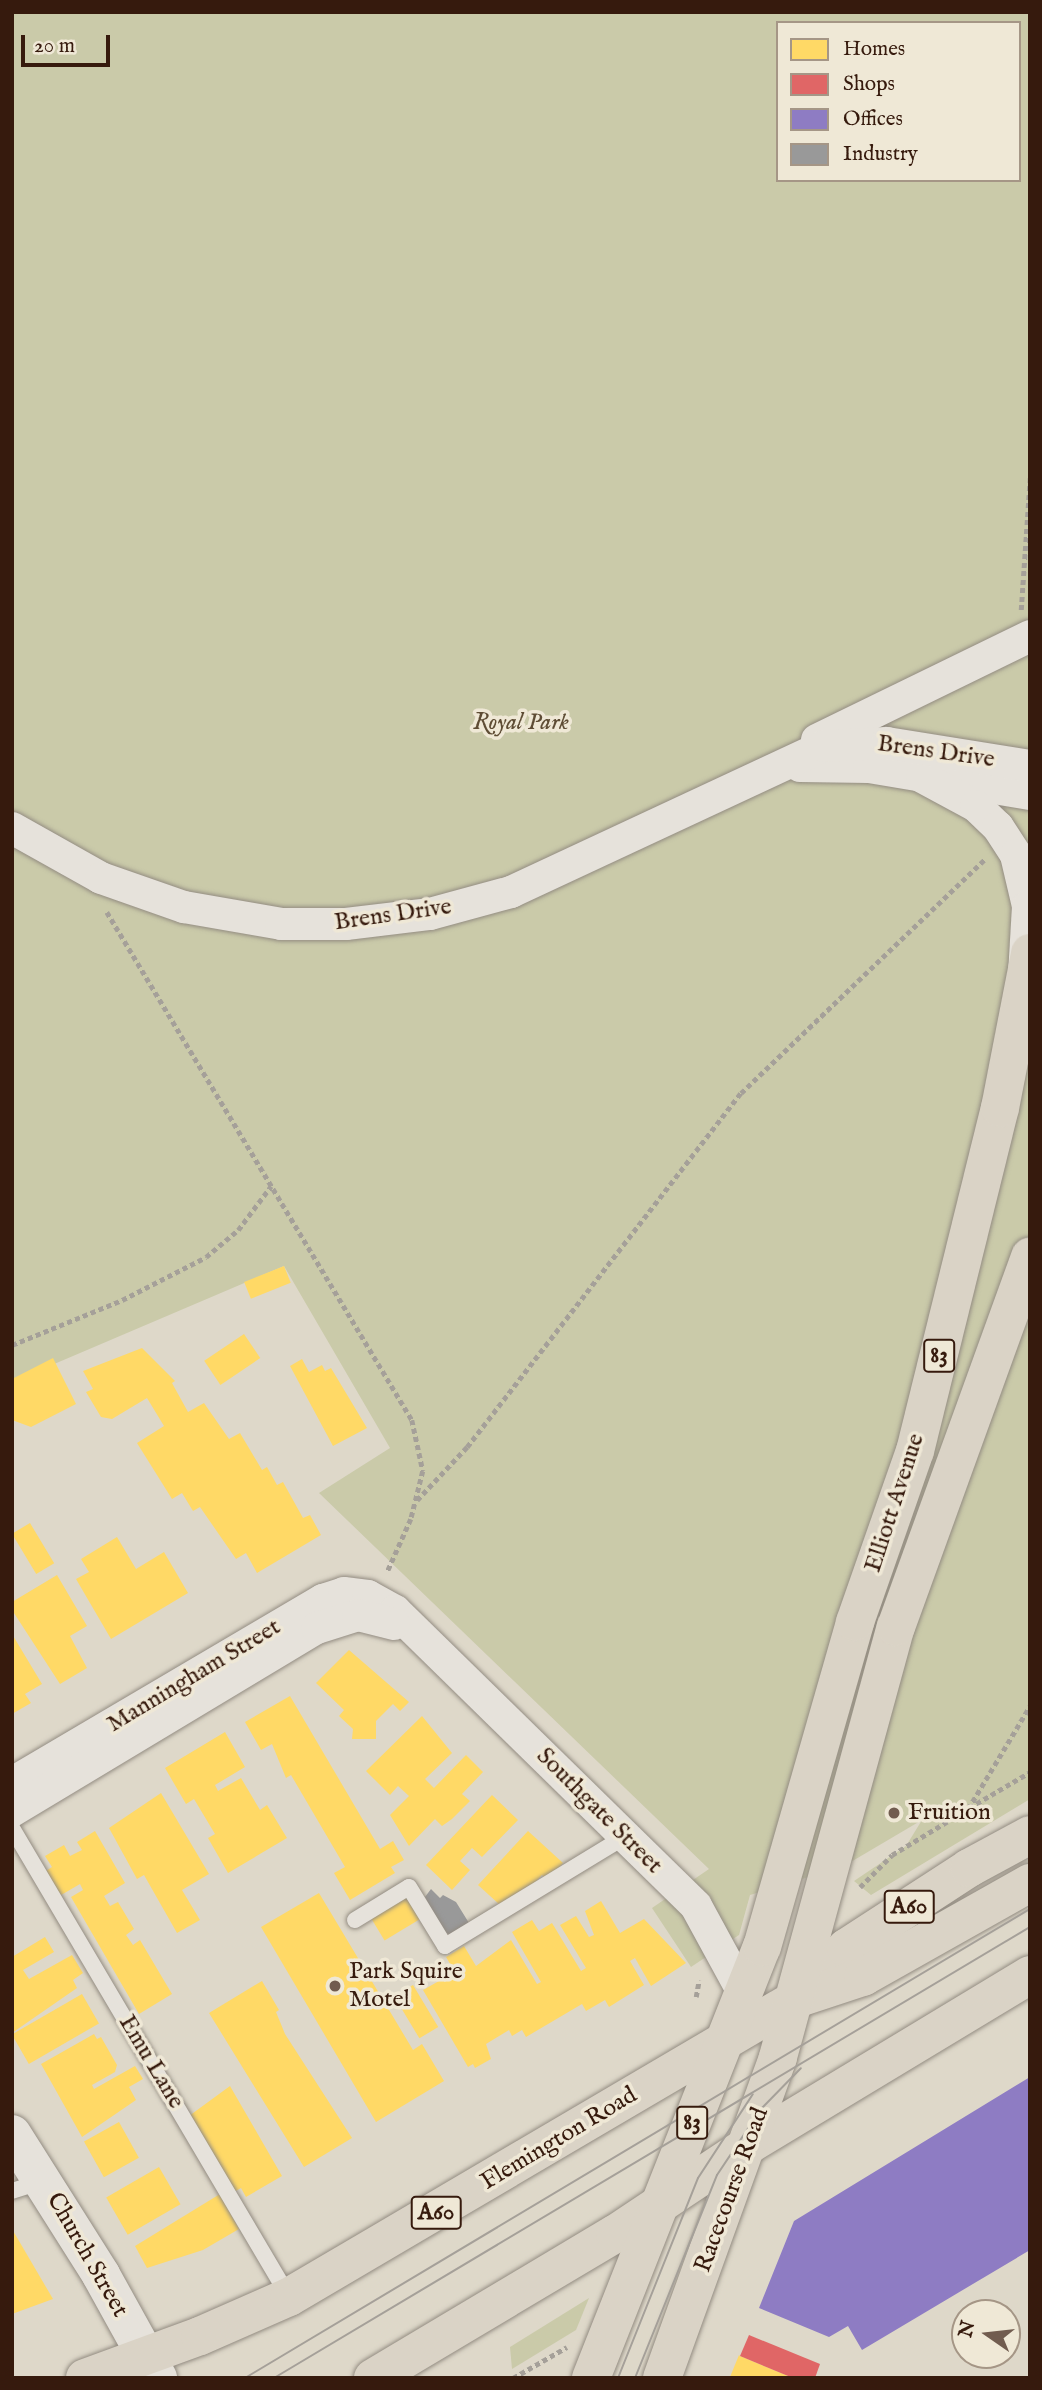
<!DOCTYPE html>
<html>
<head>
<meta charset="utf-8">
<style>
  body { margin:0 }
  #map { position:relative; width:1042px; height:2390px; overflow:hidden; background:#ded8c9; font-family:"IM FELL English",serif }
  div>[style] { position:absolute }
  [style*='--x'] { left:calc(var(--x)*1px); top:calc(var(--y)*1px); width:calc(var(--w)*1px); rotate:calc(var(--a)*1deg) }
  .green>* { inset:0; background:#cacaa9 }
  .homes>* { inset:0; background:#ffd966; transform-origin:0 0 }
  .shops>* { inset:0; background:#e06666 }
  .offices>* { inset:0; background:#8e7cc3 }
  .industry>* { inset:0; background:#999 }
  .path>* { height:4.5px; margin-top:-2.25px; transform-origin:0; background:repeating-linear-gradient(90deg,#a5a099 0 5px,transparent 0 8.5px) }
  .roads { filter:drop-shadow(0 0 2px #938c82) drop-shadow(0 0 2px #938c82) }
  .service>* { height:16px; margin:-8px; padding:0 8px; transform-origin:8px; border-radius:8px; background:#e6e2db }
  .minor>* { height:32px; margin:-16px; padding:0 16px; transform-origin:16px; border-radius:16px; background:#e6e2db }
  .tertiary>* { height:38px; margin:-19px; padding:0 19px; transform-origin:19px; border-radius:19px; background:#e6e2db }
  .primary>* { height:38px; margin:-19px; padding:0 19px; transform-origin:19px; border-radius:19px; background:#dad3c6 }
  .trunk>* { height:38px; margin:-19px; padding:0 19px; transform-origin:19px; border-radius:19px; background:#dad3c6 }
  .tram>* { height:2px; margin:-1px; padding:0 1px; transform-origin:1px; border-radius:1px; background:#a5a099 }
  .dots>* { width:19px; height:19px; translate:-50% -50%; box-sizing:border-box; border:4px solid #efe8d6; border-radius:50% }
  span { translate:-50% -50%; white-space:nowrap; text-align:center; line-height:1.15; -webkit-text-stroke:7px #efe8d6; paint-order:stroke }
  .shield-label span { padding:2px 5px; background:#efe8d6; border:2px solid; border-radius:5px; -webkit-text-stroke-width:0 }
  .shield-label { font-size:23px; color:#361a0d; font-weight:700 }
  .park-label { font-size:24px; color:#5e4c34; font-style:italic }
  .street-label { font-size:24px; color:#361a0d }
  .poi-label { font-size:24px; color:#361a0d }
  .left { translate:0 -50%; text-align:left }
  .frame { position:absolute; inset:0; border:14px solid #361a0d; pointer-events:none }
  .legend { position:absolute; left:776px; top:21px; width:245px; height:161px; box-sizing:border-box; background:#efe8d6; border:2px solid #a59686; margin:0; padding:9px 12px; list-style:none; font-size:21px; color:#361a0d }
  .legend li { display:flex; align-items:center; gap:14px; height:35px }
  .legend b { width:35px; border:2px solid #a59686 }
  .north { position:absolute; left:951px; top:2299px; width:70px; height:70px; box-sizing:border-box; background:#efe8d6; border:2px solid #a59686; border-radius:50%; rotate:284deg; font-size:19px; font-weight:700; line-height:28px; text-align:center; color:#361a0d }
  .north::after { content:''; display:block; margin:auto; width:24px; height:32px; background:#715c4f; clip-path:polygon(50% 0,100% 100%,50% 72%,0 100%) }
  .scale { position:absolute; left:21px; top:35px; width:89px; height:32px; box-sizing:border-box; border:4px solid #361a0d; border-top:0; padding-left:9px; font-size:21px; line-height:24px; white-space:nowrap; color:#361a0d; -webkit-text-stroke:5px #efe8d6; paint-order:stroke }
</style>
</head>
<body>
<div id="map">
  <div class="green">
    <div style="clip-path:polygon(evenodd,12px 12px,1030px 12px,1030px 1799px,871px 1895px,854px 1881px,906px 1846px,922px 1820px,844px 1866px,750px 1895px,739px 1935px,691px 1967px,652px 1908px,709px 1869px,319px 1493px,390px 1448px,284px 1266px,12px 1382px,12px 12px,778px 23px,1019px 23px,1019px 180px,778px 180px,778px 23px)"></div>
    <div style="clip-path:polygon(589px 2298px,576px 2330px,512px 2369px,510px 2347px)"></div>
  </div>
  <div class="homes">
    <div style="left:284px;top:1266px;width:18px;height:43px;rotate:68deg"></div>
    <div style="left:244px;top:1334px;width:29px;height:48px;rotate:56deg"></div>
    <div style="clip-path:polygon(142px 1348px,175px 1381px,172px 1383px,188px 1412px,204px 1403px,229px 1439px,240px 1433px,262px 1470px,267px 1467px,277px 1485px,283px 1482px,303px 1518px,310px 1515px,321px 1535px,257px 1573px,246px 1553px,236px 1559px,200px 1507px,193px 1511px,182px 1493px,172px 1499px,137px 1443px,164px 1426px,147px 1398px,112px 1419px,101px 1417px,86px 1392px,93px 1389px,83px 1371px)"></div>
    <div style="clip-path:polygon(53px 1358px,76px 1404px,31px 1427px,12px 1420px,12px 1379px)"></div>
    <div style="clip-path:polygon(302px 1359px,309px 1372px,322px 1365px,325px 1371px,331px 1368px,367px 1428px,333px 1446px,290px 1366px)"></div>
    <div style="left:30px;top:1523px;width:47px;height:21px;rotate:59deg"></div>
    <div style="clip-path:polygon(117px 1537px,136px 1569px,164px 1552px,188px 1593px,111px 1639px,76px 1579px,89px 1572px,81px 1559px)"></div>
    <div style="clip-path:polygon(57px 1575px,87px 1626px,70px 1636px,87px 1668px,60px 1684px,12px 1610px,12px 1602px)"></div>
    <div style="clip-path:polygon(12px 1634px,42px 1684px,25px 1694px,31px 1703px,12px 1714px)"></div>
    <div style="clip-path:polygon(349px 1650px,409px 1702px,400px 1711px,393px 1704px,376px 1721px,376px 1739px,352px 1739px,353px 1729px,339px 1716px,344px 1710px,316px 1683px)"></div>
    <div style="clip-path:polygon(290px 1696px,380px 1849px,393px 1841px,404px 1860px,391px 1867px,395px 1873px,350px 1900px,334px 1873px,345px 1867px,291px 1775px,286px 1778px,272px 1744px,261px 1750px,245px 1722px)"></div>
    <div style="clip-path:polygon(422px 1716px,452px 1753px,425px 1779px,434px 1788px,466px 1755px,483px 1772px,462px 1794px,470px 1801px,452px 1819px,442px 1826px,435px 1819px,409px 1846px,390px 1815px,409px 1796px,398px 1786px,390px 1795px,366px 1771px)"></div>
    <div style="clip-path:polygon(225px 1732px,245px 1767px,215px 1785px,218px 1791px,241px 1778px,260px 1810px,267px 1805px,287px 1838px,228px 1873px,208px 1838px,215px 1834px,194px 1799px,186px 1804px,165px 1768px)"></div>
    <div style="clip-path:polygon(161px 1793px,209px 1874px,182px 1890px,200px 1920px,177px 1933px,144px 1875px,137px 1879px,109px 1828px)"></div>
    <div style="clip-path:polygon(492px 1795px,518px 1820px,482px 1857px,472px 1848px,460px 1861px,470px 1870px,452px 1890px,426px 1865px)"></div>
    <div style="clip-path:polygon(95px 1831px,125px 1883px,104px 1896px,110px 1906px,118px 1902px,134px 1929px,126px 1935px,133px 1945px,140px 1940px,172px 1994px,139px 2014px,71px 1897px,83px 1890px,80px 1884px,56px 1898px,41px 1874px,52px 1867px,45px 1856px,64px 1845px,70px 1856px,82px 1850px,77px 1842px)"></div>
    <div style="clip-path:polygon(528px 1831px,563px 1863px,547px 1880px,542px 1875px,526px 1892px,500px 1905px,478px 1885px)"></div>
    <div style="clip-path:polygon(319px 1893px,413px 2050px,422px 2044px,444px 2081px,376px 2122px,261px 1927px)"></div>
    <div style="left:408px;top:1896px;width:26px;height:43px;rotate:59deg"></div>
    <div style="clip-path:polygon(601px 1901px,620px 1933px,644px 1919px,686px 1963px,651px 1986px,635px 1958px,630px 1961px,644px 1985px,609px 2007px,605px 2000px,586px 2011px,582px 2004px,526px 2037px,522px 2030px,512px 2036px,509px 2030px,486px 2044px,491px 2059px,475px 2068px,473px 2064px,468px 2067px,423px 1990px,455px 1972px,446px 1957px,464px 1946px,476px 1966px,511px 1940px,537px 1984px,541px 1982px,512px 1932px,532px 1920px,539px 1931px,552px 1923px,581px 1971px,586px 1968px,560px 1925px,576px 1916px,589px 1937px,594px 1935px,585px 1911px)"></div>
    <div style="clip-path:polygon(45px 1937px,54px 1952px,23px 1970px,29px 1979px,72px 1955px,83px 1973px,73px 1980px,77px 1988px,12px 2033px,12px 1957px)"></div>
    <div style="clip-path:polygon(262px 1981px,279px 2010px,276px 2012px,285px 2034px,352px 2138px,304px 2167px,209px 2013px)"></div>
    <div style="left:413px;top:1985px;width:49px;height:22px;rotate:59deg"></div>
    <div style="left:82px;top:1994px;width:34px;height:81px;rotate:60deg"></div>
    <div style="clip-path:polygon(94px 2034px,97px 2039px,101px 2037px,117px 2065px,115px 2072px,92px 2085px,94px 2089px,135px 2066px,143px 2079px,129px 2087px,136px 2100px,82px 2137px,41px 2064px)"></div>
    <div style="clip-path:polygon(230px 2086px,282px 2176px,246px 2197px,241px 2188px,234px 2192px,189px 2116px)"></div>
    <div style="left:119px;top:2122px;width:41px;height:40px;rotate:61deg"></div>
    <div style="left:159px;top:2167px;width:43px;height:61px;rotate:60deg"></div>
    <div style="clip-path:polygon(220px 2194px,239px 2229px,203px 2250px,147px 2268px,135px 2246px)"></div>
    <div style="clip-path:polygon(12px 2229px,53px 2299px,12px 2314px)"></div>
    <div style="clip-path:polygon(739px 2355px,740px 2356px,793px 2378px,730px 2377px)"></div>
  </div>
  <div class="shops">
    <div style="clip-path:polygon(749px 2335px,820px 2364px,815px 2378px,793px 2378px,740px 2356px)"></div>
  </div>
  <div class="offices">
    <div style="clip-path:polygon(1030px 2077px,1030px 2250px,862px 2350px,848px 2326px,829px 2337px,759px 2308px,794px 2221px)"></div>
  </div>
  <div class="industry">
    <div style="clip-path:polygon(431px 1889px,440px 1898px,443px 1895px,456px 1902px,469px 1923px,451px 1935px,443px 1931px,425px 1897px)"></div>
  </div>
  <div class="path">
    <div style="--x:1021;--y:610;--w:133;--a:-86.1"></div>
    <div style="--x:107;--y:912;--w:593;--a:59.02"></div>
    <div style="--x:412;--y:1420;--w:52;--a:77.8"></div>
    <div style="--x:423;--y:1471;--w:49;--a:104"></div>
    <div style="--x:411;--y:1519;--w:59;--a:114"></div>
    <div style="--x:12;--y:1345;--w:119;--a:-22.2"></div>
    <div style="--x:122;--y:1300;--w:94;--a:-27.1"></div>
    <div style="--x:206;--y:1257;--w:42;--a:-40.2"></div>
    <div style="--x:238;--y:1230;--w:55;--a:-53.1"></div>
    <div style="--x:417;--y:1500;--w:73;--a:-46.7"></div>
    <div style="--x:467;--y:1447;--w:448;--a:-52.3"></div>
    <div style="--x:741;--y:1093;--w:338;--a:-43.8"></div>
    <div style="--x:969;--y:1808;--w:71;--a:-30.5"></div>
    <div style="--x:860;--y:1887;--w:45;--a:-45"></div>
    <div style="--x:892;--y:1855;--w:89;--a:-31.2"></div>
    <div style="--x:968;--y:1809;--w:120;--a:-59"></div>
    <div style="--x:696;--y:1997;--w:17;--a:-80"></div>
    <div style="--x:513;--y:2378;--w:62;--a:-29.9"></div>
  </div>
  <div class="roads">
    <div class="service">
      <div style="--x:12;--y:1828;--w:545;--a:59.43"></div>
      <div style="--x:355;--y:1920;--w:63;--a:-31.4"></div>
      <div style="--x:409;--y:1887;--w:69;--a:58.6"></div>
      <div style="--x:445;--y:1946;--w:212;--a:-31.3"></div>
      <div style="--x:12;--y:2191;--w:33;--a:-18"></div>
    </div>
    <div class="minor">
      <div style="--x:817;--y:740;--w:237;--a:-26"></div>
      <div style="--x:800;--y:766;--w:69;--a:0.8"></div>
      <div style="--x:869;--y:767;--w:163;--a:9.5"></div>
      <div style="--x:922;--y:777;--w:61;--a:28.2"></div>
      <div style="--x:976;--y:806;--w:30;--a:44"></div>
      <div style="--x:998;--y:827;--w:33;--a:57"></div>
      <div style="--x:1016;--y:855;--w:52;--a:76.8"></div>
      <div style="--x:1028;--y:906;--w:70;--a:93.3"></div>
      <div style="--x:12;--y:828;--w:102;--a:29.3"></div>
      <div style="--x:101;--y:878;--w:88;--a:19.3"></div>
      <div style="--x:184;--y:907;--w:98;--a:9.9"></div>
      <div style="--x:281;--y:924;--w:65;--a:0"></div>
      <div style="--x:346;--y:924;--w:85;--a:-6.8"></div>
      <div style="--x:430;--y:914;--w:84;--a:-15.2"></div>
      <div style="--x:511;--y:892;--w:345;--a:-25"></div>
      <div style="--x:824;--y:746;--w:63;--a:-2.7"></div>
      <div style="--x:887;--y:743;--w:145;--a:9.1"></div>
      <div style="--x:12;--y:1783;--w:361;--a:-30.5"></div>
      <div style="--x:323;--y:1600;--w:22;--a:-18"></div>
      <div style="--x:344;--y:1593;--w:24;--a:7"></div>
      <div style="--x:368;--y:1596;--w:31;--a:29"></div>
      <div style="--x:395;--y:1611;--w:421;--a:44.4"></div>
      <div style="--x:696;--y:1906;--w:100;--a:61.4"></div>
      <div style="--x:12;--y:1811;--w:356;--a:-31"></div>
      <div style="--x:317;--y:1628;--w:43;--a:-17.6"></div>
      <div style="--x:358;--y:1615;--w:37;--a:14"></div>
    </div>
    <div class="tertiary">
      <div style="--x:12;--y:2134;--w:167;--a:57.7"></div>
      <div style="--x:101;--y:2275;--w:118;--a:61"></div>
    </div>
    <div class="primary">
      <div style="--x:801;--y:1997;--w:67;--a:-47.4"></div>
      <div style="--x:846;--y:1948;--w:147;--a:-33"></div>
      <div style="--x:969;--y:1868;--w:69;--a:-28.4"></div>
    </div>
    <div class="trunk">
      <div style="--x:85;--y:2378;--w:122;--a:-20.1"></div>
      <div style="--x:200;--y:2336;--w:97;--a:-23.7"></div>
      <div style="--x:289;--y:2297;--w:588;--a:-30.45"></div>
      <div style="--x:796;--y:1999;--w:71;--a:-18.2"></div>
      <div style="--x:863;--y:1977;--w:192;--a:-29.4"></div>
      <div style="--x:373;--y:2378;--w:282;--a:-30.8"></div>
      <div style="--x:615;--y:2234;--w:162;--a:-33.7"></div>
      <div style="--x:750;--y:2144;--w:327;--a:-31.1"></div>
      <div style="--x:591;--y:2378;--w:464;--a:-68.4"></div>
      <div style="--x:762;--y:1947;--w:338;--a:-74"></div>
      <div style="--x:855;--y:1622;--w:181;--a:-70.7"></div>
      <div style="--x:915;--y:1451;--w:353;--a:-76.1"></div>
      <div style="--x:1000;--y:1108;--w:158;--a:-79"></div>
      <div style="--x:662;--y:2378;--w:341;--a:-70.1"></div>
      <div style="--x:778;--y:2057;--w:446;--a:-74.7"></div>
      <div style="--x:896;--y:1627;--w:394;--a:-70.1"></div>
    </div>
  </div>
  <div class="tram">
    <div style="--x:245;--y:2378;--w:914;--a:-30.86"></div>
    <div style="--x:274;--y:2378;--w:880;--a:-30.82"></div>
    <div style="--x:618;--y:2378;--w:215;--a:-68.2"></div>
    <div style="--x:698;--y:2178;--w:100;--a:-56.8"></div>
    <div style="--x:635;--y:2378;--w:219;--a:-68"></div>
    <div style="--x:717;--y:2175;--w:79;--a:-56.3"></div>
    <div style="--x:761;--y:2109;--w:57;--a:-45.7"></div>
  </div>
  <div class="dots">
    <div style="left:894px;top:1813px;background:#715c4f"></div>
    <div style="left:335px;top:1986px;background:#715c4f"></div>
  </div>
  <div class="shield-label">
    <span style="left:939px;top:1356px">83</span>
    <span style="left:909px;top:1907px">A60</span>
    <span style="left:692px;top:2123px">83</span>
    <span style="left:436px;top:2213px">A60</span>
  </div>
  <div class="park-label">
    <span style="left:521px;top:723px">Royal Park</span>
  </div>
  <div class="street-label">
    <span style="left:936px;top:752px;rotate:8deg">Brens Drive</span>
    <span style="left:393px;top:915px;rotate:-8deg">Brens Drive</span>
    <span style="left:895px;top:1503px;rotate:-72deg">Elliott Avenue</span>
    <span style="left:194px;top:1676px;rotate:-31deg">Manningham Street</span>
    <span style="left:599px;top:1811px;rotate:45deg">Southgate Street</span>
    <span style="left:151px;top:2062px;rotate:59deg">Emu Lane</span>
    <span style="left:559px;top:2139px;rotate:-31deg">Flemington Road</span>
    <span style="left:732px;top:2190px;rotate:-70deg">Racecourse Road</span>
    <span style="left:87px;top:2255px;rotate:60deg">Church Street</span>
  </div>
  <div class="poi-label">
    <span class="left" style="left:908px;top:1813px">Fruition</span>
    <span class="left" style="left:349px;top:1986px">Park Squire<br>Motel</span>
  </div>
  <div class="frame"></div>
  <ul class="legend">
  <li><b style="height:19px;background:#ffd966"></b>Homes</li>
  <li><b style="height:19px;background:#e06666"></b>Shops</li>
  <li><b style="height:19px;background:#8e7cc3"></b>Offices</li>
  <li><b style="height:19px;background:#999"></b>Industry</li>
  </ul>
  <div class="north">N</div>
  <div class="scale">20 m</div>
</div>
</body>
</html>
